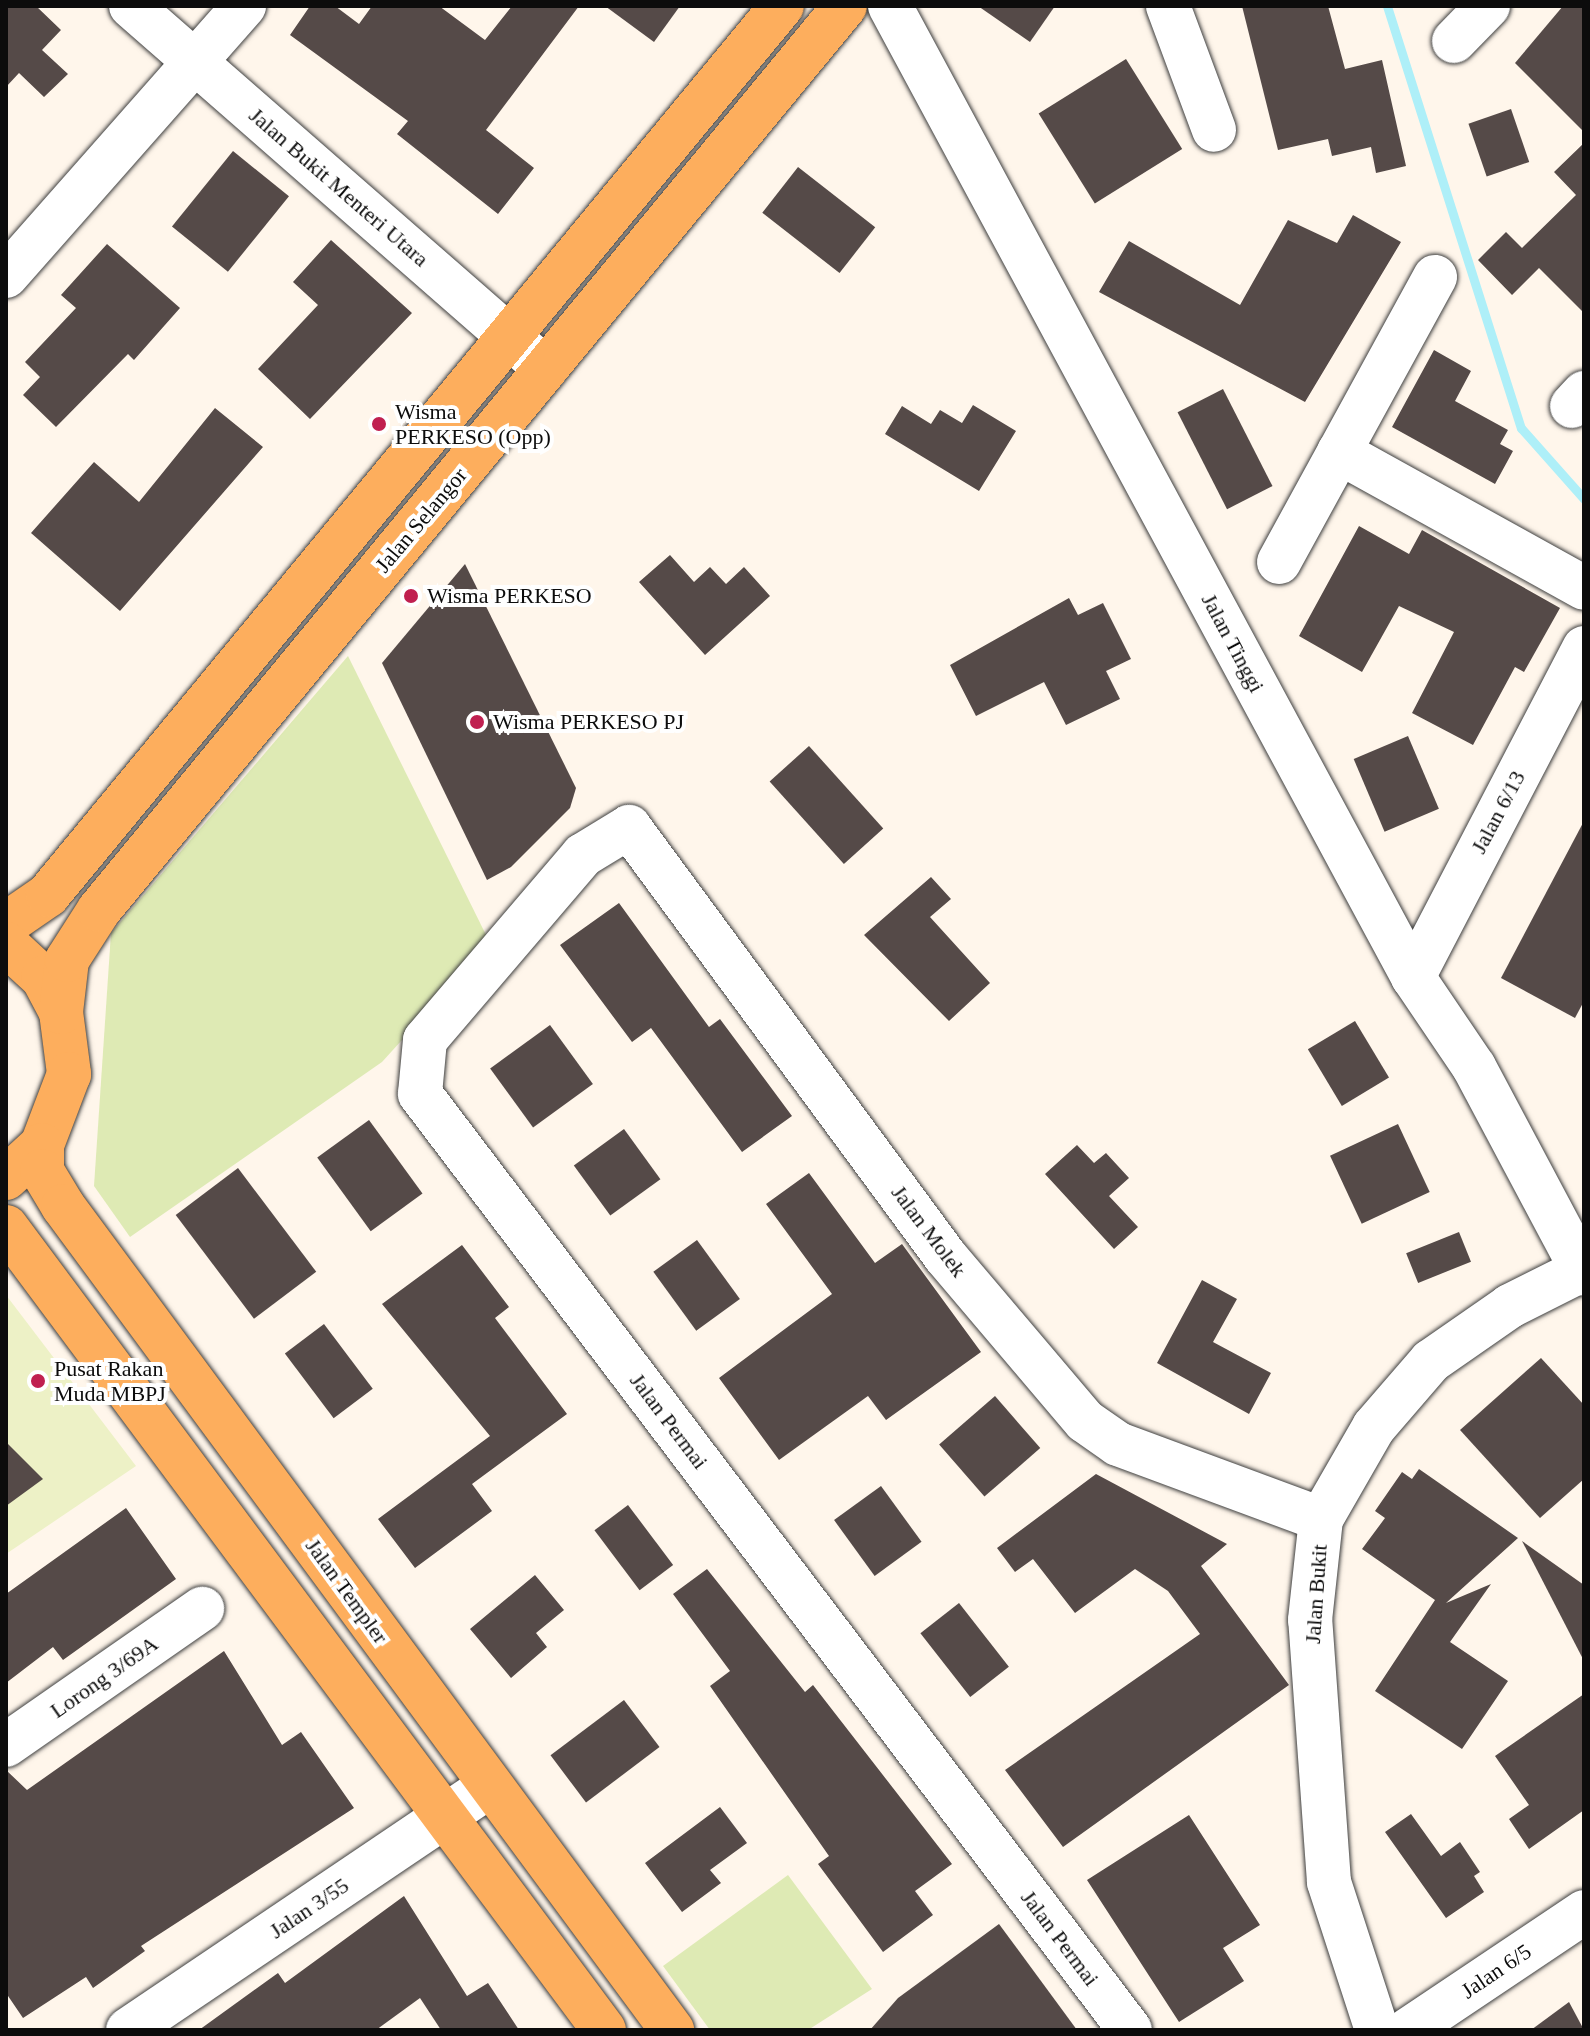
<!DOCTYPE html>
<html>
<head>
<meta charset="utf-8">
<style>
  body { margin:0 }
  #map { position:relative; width:1590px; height:2036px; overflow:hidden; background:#fff6eb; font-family:Georgia,serif }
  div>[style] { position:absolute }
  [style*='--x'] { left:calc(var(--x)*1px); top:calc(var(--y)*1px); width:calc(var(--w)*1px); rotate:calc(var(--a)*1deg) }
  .green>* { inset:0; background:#deeab4 }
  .pitch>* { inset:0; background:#edf1c6 }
  .stream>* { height:9px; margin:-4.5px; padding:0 4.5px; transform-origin:4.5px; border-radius:4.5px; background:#aeeff8 }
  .building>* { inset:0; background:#554a48; transform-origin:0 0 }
  .roads { filter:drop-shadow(0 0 2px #3f3f3f) drop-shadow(0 0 2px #3f3f3f) }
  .minor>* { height:44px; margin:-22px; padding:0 22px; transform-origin:22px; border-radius:22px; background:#fff }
  .major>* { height:44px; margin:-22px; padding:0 22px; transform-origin:22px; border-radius:22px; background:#fdae5d }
  .dots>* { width:22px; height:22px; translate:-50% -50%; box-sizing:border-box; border:4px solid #fff; border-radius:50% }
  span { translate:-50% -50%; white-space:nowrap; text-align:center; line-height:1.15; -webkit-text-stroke:8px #fff; paint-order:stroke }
  .street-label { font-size:22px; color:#0c0c0c }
  .poi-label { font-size:22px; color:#0c0c0c }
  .left { translate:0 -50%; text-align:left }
  .frame { position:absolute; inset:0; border:8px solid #0c0c0c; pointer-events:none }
</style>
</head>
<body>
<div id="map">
  <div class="green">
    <div style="clip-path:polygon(348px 656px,490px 943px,382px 1062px,130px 1237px,94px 1186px,111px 933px)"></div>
    <div style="clip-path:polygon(788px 1875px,872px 1989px,808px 2030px,710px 2030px,663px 1966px)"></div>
  </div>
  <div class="pitch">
    <div style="clip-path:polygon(6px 1295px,136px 1466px,6px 1554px)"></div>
  </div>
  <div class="stream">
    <div style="--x:1387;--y:6;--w:443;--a:72.4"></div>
    <div style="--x:1521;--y:428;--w:95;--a:48.4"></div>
  </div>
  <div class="building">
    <div style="clip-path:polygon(6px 6px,36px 6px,61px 30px,42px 50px,68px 74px,44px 97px,19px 73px,6px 87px)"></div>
    <div style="clip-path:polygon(310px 6px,335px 6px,359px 24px,372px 6px,439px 6px,485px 40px,512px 6px,579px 6px,486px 130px,534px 168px,498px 214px,397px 134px,408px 121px,290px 35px)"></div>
    <div style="clip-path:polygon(605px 6px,680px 6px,654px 42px)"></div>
    <div style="clip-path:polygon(978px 6px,1055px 6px,1030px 42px)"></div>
    <div style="clip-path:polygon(1242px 6px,1328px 6px,1345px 69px,1382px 60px,1406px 166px,1376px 173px,1371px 147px,1332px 156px,1328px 139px,1278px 150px)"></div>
    <div style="clip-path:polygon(1563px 6px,1584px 6px,1584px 132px,1515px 63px)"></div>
    <div style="left:1126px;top:59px;width:106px;height:103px;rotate:58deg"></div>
    <div style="left:1511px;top:109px;width:56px;height:45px;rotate:71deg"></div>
    <div style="clip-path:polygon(1584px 143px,1584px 313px,1539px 268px,1512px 295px,1478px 260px,1506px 232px,1522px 248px,1576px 195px,1554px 172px)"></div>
    <div style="left:233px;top:151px;width:72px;height:97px;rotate:39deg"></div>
    <div style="left:798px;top:167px;width:98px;height:58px;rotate:38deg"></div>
    <div style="clip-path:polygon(1353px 215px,1401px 242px,1305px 402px,1099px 292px,1129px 241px,1240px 305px,1288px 220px,1337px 243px)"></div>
    <div style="clip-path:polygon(331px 240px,412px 313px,310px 419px,258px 369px,318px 305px,293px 282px)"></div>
    <div style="clip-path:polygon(107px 244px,180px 308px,134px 360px,128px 354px,56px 427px,23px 395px,40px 377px,25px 362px,76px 308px,61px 295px)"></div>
    <div style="clip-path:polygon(1434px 350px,1471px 371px,1455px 401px,1508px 430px,1500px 444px,1513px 451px,1495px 484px,1392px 427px)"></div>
    <div style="left:1223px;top:389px;width:109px;height:51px;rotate:63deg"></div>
    <div style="clip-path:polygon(973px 405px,1016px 431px,979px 491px,885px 434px,902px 406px,931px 424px,940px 410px,962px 423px)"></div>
    <div style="clip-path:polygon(215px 408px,263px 447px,120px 611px,31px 533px,94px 462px,139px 502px)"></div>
    <div style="clip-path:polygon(1359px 526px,1409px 554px,1422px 530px,1560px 608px,1524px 672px,1515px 667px,1473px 745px,1412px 713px,1454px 632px,1399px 606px,1362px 672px,1299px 636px)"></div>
    <div style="clip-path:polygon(670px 555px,694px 582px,710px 567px,726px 584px,744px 567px,770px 596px,705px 655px,639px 582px)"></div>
    <div style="clip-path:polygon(465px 564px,576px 788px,570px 808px,511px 867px,487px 880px,382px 663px)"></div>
    <div style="clip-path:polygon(1069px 598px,1078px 615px,1103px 603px,1131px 659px,1106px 671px,1120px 699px,1066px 725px,1044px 682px,976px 716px,950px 665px)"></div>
    <div style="left:1408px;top:736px;width:79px;height:59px;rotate:67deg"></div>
    <div style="left:809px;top:746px;width:111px;height:53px;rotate:48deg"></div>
    <div style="clip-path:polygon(1584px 821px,1584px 1001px,1575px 1018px,1501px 978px)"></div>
    <div style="clip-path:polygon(931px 877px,951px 899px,930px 917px,990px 983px,949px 1021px,864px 935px)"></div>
    <div style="clip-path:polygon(619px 903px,709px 1027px,720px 1019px,792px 1116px,742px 1152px,651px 1028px,632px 1042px,560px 945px)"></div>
    <div style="left:1355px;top:1021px;width:66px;height:55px;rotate:59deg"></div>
    <div style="left:550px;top:1025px;width:73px;height:74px;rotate:54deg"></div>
    <div style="left:369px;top:1120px;width:91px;height:64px;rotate:54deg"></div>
    <div style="left:1398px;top:1124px;width:75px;height:75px;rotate:65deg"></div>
    <div style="left:624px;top:1129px;width:62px;height:62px;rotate:54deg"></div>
    <div style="clip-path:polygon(1077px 1145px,1094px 1163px,1106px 1153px,1129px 1178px,1109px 1196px,1138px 1227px,1114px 1249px,1045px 1174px)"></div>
    <div style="left:238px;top:1168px;width:130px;height:78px;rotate:53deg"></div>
    <div style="clip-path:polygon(809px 1173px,875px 1263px,902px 1244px,981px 1352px,886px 1420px,868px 1396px,779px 1460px,719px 1378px,832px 1294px,766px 1204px)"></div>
    <div style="left:1459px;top:1232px;width:32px;height:57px;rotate:68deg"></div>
    <div style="left:697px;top:1240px;width:73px;height:54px;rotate:54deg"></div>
    <div style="clip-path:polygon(462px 1245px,509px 1307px,495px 1318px,567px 1414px,472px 1484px,492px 1511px,415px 1568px,378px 1519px,490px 1436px,382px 1304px)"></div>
    <div style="clip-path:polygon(1202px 1280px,1237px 1299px,1213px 1342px,1271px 1373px,1249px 1414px,1157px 1363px)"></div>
    <div style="left:324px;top:1324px;width:81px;height:49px;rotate:53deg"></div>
    <div style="clip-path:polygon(1541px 1358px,1584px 1405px,1584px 1479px,1540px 1518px,1460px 1430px)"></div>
    <div style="left:995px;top:1396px;width:69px;height:74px;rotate:49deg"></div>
    <div style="clip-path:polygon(6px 1442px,43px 1479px,6px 1506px)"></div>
    <div style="clip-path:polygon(1419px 1469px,1518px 1538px,1446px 1603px,1491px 1584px,1450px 1642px,1508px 1681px,1462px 1749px,1375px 1691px,1435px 1600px,1362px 1549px,1385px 1518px,1375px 1511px,1402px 1472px,1412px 1479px)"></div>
    <div style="clip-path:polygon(1096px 1474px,1227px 1544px,1201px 1566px,1289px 1685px,1063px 1847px,1005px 1770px,1200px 1634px,1168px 1591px,1135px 1569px,1075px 1613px,1033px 1559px,1015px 1572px,997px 1548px)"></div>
    <div style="left:881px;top:1486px;width:69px;height:58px;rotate:54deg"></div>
    <div style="left:628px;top:1505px;width:75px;height:42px;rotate:53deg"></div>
    <div style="clip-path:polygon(126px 1508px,176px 1579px,63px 1660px,53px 1647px,6px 1683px,6px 1594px)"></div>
    <div style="clip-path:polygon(1522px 1541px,1584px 1585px,1584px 1661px)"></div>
    <div style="clip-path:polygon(707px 1569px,805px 1692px,813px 1685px,952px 1864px,915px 1891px,933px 1915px,883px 1952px,818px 1864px,829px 1856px,710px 1686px,730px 1671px,673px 1594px)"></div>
    <div style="clip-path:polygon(535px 1575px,564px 1610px,536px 1633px,547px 1647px,511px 1678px,470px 1629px)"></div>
    <div style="left:959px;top:1603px;width:81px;height:49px;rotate:52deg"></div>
    <div style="clip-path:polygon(224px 1651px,282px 1745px,301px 1732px,354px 1808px,141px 1946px,145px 1951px,93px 1988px,86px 1977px,23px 2018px,6px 1993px,6px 1770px,27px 1790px)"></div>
    <div style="clip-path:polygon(1584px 1694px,1584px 1810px,1529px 1849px,1509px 1819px,1529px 1805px,1495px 1756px)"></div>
    <div style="left:624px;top:1700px;width:59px;height:92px;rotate:53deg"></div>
    <div style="clip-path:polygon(720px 1807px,747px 1843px,710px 1870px,721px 1883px,682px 1912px,645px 1863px)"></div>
    <div style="clip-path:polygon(1411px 1814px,1441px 1856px,1460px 1842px,1480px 1872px,1474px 1876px,1484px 1892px,1446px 1918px,1385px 1832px)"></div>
    <div style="clip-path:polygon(1189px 1815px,1260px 1925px,1223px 1948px,1244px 1981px,1179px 2022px,1087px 1880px)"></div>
    <div style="clip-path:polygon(404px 1896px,467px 1996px,488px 1983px,519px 2030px,441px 2030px,420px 1998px,376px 2030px,199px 2030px,278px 1973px,285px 1983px)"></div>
    <div style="clip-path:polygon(999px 1924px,1077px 2030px,870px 2030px,898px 1998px)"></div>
    <div style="clip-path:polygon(1569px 2002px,1584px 2030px,1531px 2030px)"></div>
  </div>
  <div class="roads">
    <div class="minor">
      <div style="--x:131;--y:6;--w:551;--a:41.18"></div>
      <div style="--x:890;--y:6;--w:1103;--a:61.69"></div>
      <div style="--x:1413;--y:977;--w:109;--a:55.9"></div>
      <div style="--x:1474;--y:1067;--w:234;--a:62"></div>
      <div style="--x:1168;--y:6;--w:132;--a:69.6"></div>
      <div style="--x:1454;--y:41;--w:49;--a:-45.8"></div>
      <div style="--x:6;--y:276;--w:360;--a:-48.6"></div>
      <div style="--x:1572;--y:406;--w:18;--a:-47"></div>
      <div style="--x:1339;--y:452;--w:280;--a:29"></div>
      <div style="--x:1279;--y:562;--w:325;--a:-61.3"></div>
      <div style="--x:1413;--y:977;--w:371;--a:-62.5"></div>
      <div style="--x:6;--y:1745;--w:239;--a:-34.8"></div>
      <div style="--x:128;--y:2030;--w:437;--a:-34"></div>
      <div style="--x:1130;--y:2030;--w:1175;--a:-127.18"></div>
      <div style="--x:420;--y:1094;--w:54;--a:-84.7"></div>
      <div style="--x:425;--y:1040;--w:243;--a:-49.5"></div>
      <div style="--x:583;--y:855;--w:54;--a:-31.3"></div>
      <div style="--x:629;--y:827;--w:533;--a:53.62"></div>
      <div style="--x:945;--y:1256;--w:216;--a:49.7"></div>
      <div style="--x:1085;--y:1421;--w:40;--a:34.9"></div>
      <div style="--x:1118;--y:1444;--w:216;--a:20.3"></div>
      <div style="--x:1377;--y:2030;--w:156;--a:-108"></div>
      <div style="--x:1329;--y:1882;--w:263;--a:-94.1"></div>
      <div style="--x:1310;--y:1620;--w:102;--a:-83.8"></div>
      <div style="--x:1321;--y:1519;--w:106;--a:-60.1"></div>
      <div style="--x:1374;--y:1427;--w:87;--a:-49.2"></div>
      <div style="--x:1431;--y:1361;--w:96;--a:-34.8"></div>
      <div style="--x:1510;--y:1306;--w:80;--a:-26.6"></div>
      <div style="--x:1408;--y:2030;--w:212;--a:-33.8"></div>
    </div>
    <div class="major">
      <div style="--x:6;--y:924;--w:51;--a:-34.6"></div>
      <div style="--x:48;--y:895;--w:1153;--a:-50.46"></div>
      <div style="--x:6;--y:944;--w:50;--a:42.6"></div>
      <div style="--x:43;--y:978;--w:38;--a:62"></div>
      <div style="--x:61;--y:1012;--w:63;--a:82.6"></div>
      <div style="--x:69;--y:1074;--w:76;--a:110.8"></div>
      <div style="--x:42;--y:1145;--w:49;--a:137.5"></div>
      <div style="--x:61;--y:1012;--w:52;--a:-83.4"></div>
      <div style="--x:67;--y:960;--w:59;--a:-57.4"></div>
      <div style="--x:99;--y:910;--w:1172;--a:-50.47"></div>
      <div style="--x:42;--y:1145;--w:26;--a:90"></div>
      <div style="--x:42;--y:1171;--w:41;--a:59"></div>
      <div style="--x:63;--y:1206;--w:1025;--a:53.53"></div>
      <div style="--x:6;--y:1227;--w:1001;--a:53.32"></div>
    </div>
  </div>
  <div class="dots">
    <div style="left:379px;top:424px;background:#c02050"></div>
    <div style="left:411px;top:596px;background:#c02050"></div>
    <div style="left:477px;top:722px;background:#c02050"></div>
    <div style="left:38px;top:1381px;background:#c02050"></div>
  </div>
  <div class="street-label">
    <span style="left:339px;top:187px;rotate:41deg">Jalan Bukit Menteri Utara</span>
    <span style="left:421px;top:520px;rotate:-50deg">Jalan Selangor</span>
    <span style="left:1233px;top:643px;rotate:62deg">Jalan Tinggi</span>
    <span style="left:1498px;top:812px;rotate:-62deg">Jalan 6/13</span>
    <span style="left:929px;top:1231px;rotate:53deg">Jalan Molek</span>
    <span style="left:669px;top:1421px;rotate:53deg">Jalan Permai</span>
    <span style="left:347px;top:1591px;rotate:54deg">Jalan Templer</span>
    <span style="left:1316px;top:1594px;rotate:-86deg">Jalan Bukit</span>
    <span style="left:104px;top:1677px;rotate:-35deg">Lorong 3/69A</span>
    <span style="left:309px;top:1908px;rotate:-34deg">Jalan 3/55</span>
    <span style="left:1060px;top:1938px;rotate:53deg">Jalan Permai</span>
    <span style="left:1496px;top:1971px;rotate:-34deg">Jalan 6/5</span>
  </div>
  <div class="poi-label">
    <span class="left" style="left:395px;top:424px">Wisma<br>PERKESO (Opp)</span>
    <span class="left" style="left:427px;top:596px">Wisma PERKESO</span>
    <span class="left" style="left:493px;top:722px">Wisma PERKESO PJ</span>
    <span class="left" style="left:54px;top:1381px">Pusat Rakan<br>Muda MBPJ</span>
  </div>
  <div class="frame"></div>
</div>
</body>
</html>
